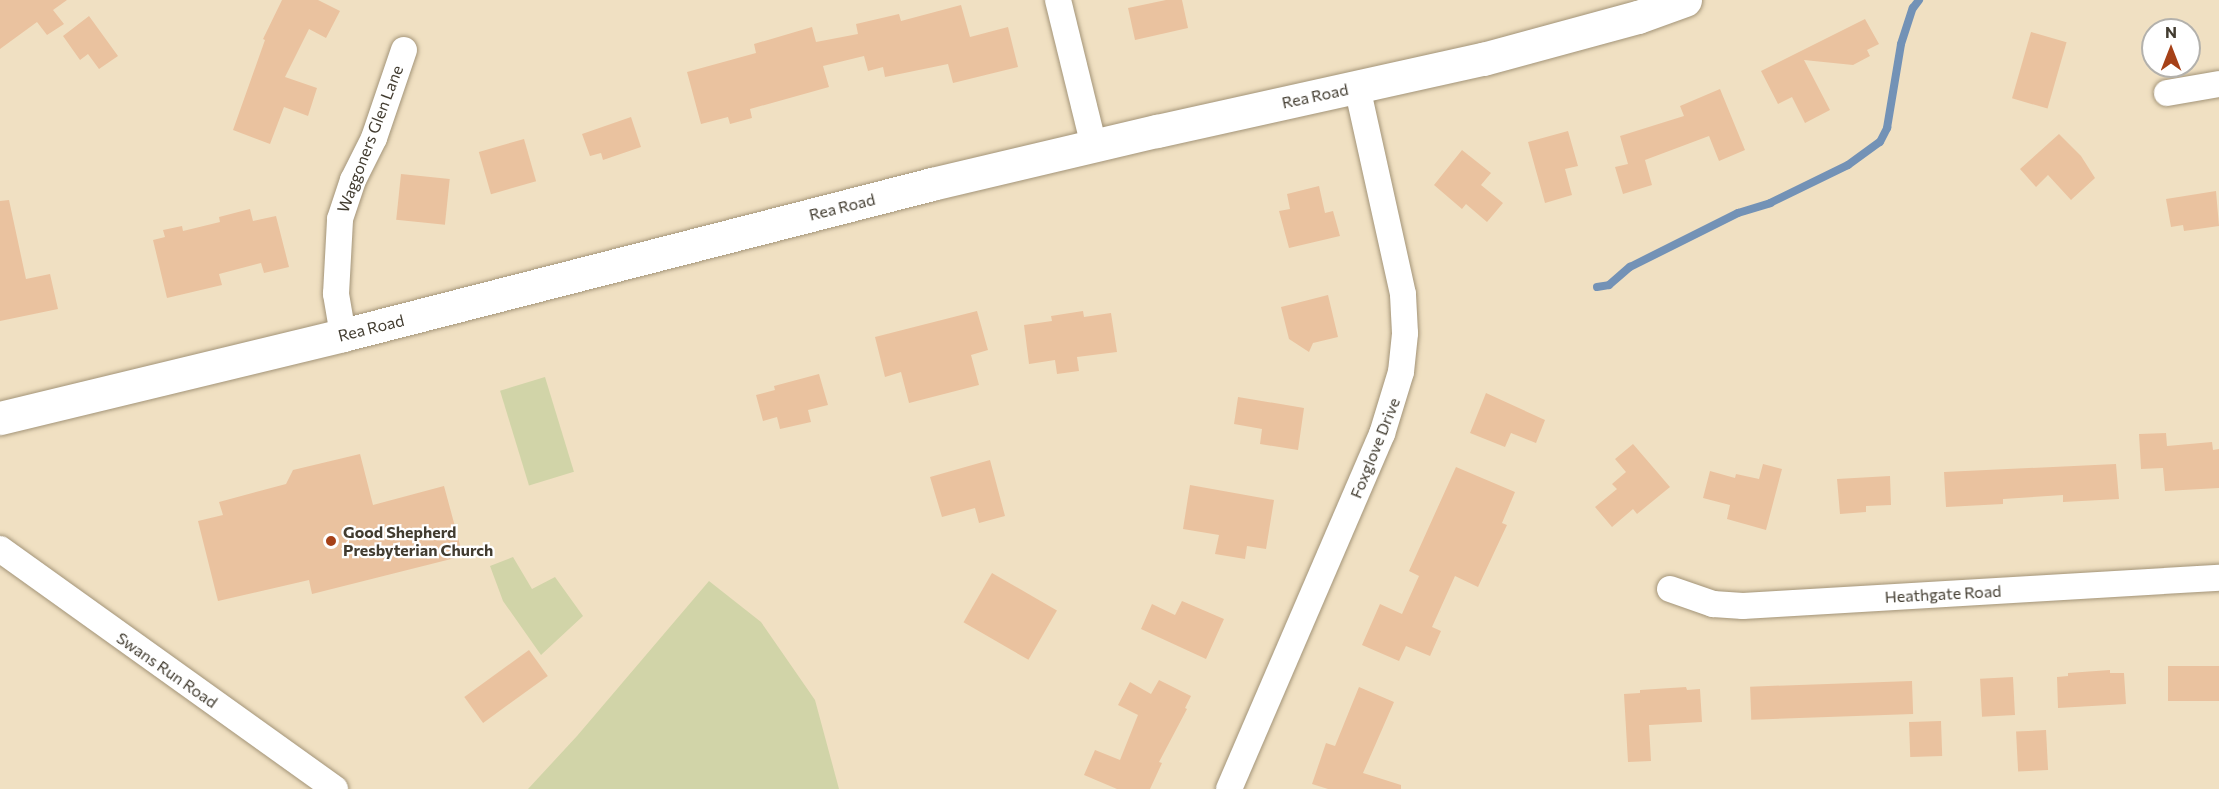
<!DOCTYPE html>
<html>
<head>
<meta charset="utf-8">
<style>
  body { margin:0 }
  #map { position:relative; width:2219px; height:789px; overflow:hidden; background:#f0e0c2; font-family:Commissioner,sans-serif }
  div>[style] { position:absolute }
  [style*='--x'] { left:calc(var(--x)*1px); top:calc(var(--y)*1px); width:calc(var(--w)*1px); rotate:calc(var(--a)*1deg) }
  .green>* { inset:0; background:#d1d4a8; transform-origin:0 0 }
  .stream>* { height:8px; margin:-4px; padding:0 4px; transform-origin:4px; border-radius:4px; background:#7392b6 }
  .building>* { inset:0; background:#eac29f; transform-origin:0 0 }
  .roads { filter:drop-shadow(0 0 2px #a39478) drop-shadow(0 0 2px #a39478) }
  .minor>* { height:26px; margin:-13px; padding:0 13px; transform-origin:13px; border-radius:13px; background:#fff }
  .major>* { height:33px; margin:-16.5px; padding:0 16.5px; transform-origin:16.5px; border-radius:16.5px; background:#fff }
  .dots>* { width:16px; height:16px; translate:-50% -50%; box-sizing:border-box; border:3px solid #fff; border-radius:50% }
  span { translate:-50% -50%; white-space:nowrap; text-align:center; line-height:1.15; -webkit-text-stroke:4.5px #fff; paint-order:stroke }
  .street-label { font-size:16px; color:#423c30 }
  .poi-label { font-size:16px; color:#423c30; font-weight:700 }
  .left { translate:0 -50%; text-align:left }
  .north { position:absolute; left:2141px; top:18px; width:60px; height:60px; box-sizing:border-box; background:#fff; border:2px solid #b3b1ac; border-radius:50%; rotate:0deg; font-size:16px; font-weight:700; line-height:24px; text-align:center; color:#423c30 }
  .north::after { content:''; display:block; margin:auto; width:21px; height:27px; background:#a64118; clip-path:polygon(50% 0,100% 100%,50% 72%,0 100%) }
</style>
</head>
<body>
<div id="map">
  <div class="green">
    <div style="left:545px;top:377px;width:99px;height:47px;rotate:73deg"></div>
    <div style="clip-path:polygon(513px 557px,532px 589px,555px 577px,583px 616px,541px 655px,503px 601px,490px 566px)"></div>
    <div style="clip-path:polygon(709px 581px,761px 622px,815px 700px,839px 789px,528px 789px,577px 736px)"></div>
  </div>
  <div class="stream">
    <div style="--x:1597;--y:287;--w:12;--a:-9"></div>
    <div style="--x:1609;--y:285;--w:28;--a:-41"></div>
    <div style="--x:1630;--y:267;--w:121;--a:-26.6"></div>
    <div style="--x:1738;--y:213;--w:34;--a:-17"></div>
    <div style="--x:1770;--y:203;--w:87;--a:-26"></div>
    <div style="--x:1848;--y:165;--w:39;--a:-36"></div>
    <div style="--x:1880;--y:142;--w:16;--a:-63"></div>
    <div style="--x:1887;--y:128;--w:85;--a:-80.5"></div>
    <div style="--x:1901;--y:44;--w:38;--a:-72"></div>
    <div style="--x:1913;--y:8;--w:10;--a:-53"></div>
  </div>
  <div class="building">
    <div style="clip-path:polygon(0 0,67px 0,53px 10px,64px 24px,47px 35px,37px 22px,0 49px)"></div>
    <div style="clip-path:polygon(282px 0,318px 0,340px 11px,326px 38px,309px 29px,285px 77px,317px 88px,308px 116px,284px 107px,270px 144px,233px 130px,265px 40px,263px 39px)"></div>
    <div style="clip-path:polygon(1166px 0,1182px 0,1188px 28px,1135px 40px,1128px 8px)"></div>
    <div style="clip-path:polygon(961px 5px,970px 37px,1008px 27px,1018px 67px,953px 83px,948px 64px,885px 77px,883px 67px,868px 71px,864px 56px,823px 66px,829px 87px,750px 109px,752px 118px,730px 124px,728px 117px,701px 124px,687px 72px,756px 53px,754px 44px,812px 27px,816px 42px,858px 34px,856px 24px,899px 14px,901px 21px)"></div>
    <div style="clip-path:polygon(89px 16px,118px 56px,99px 69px,88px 54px,80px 60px,63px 36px)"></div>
    <div style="clip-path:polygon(1865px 19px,1879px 44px,1867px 50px,1870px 56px,1853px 65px,1804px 60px,1830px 110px,1805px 123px,1792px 97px,1778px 104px,1761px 71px)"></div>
    <div style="left:2031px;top:32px;width:37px;height:69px;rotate:16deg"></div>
    <div style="clip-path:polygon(1720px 89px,1745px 150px,1719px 161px,1709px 136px,1645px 160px,1652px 185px,1623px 194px,1615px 167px,1628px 164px,1620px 136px,1684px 116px,1680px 106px)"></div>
    <div style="clip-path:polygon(631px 117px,641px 147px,603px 160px,601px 153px,590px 156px,582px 134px)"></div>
    <div style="clip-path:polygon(1568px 131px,1578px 166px,1565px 169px,1572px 195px,1545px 203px,1528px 142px)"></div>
    <div style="clip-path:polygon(2059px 134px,2081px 156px,2095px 178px,2071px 200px,2048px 175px,2036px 187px,2020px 169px)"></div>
    <div style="left:524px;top:139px;width:44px;height:47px;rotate:74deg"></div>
    <div style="clip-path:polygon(1462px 150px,1491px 173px,1481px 185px,1503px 203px,1487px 222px,1466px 204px,1462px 209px,1434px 185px)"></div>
    <div style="left:401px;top:174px;width:49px;height:46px;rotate:6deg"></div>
    <div style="clip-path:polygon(1319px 186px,1325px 213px,1333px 211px,1340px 236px,1289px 248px,1279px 211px,1290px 209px,1287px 194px)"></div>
    <div style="clip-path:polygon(2216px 191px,2219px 226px,2184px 231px,2183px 225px,2171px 227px,2166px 199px)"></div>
    <div style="clip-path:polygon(9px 200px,26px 279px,50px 274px,58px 309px,0 321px,0 201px)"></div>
    <div style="clip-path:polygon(250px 209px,253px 221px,276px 216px,289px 267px,264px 273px,261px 263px,219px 274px,222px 285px,167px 298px,153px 240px,165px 237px,163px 230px,182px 226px,183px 231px,220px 222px,219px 217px)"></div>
    <div style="clip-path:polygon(1328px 295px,1338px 337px,1313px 343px,1309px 352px,1289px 339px,1281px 307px)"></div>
    <div style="clip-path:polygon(977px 311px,988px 350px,971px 355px,979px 385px,909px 403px,901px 372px,885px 377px,875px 337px)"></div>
    <div style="clip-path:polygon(1083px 311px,1084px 317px,1111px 313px,1117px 352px,1077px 357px,1079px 371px,1057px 374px,1055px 360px,1029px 364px,1024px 325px,1052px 321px,1051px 316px)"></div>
    <div style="clip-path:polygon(819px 374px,828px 405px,808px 410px,811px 422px,780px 429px,777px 417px,763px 421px,756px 395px,775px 390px,774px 386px)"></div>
    <div style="clip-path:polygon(1486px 393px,1545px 420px,1536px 443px,1511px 433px,1505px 447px,1470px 433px)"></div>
    <div style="clip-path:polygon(1238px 397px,1304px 408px,1298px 450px,1260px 444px,1262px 429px,1234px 424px)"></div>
    <div style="clip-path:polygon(2166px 433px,2167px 446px,2212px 442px,2213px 450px,2219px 449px,2219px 488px,2165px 491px,2163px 468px,2141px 469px,2139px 434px)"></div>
    <div style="clip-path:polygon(1633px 444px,1670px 487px,1637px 514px,1633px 509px,1612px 527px,1595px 507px,1617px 489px,1612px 484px,1626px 472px,1615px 459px)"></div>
    <div style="clip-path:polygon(360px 454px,373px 505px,444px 486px,463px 556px,312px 594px,309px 580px,218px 601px,198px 521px,223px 515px,219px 502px,286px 484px,293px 470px)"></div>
    <div style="clip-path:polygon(990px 460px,1005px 516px,979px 523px,975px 508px,942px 517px,930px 477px)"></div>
    <div style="clip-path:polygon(1763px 464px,1782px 469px,1766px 530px,1727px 519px,1730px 505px,1703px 498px,1710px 471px,1735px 478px,1736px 474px,1759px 479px)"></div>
    <div style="clip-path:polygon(2116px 464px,2119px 499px,2063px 502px,2063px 495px,2003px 499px,2003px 504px,1946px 507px,1944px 472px)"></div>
    <div style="clip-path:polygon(1456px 467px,1515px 492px,1502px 523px,1507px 525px,1478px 587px,1455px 576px,1432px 627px,1441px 631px,1430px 656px,1406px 646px,1399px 661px,1362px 645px,1380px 604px,1402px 614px,1419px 576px,1409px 571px)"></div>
    <div style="clip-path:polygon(1890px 476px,1891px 505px,1866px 506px,1866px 512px,1840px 514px,1837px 479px)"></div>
    <div style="clip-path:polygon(1190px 485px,1274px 500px,1266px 549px,1247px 546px,1245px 559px,1215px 554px,1219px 535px,1183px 529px)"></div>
    <div style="left:992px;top:573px;width:75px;height:57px;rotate:30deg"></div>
    <div style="clip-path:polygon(1182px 601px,1224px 619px,1206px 659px,1141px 629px,1152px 604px,1175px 615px)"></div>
    <div style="left:529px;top:650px;width:32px;height:80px;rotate:54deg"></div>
    <div style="left:2219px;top:666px;width:35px;height:51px;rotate:90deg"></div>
    <div style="clip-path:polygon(2110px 670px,2110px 673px,2124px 673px,2126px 704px,2058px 708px,2057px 677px,2068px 676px,2068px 673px)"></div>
    <div style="left:2013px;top:677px;width:38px;height:33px;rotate:87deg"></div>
    <div style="clip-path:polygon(1159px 680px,1191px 696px,1185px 708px,1187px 709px,1159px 762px,1162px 763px,1150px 789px,1117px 789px,1084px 775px,1095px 750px,1120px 760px,1138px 715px,1118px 705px,1130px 682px,1151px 694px)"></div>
    <div style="left:1912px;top:681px;width:33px;height:162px;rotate:88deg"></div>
    <div style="clip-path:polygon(1359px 687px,1394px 702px,1363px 773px,1401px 785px,1401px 789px,1328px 789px,1312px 784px,1326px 743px,1335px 746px)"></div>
    <div style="clip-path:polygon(1686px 687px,1687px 690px,1700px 689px,1702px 722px,1649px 725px,1651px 761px,1628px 762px,1624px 694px,1640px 693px,1640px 690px)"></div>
    <div style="left:1941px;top:721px;width:35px;height:32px;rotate:88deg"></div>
    <div style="left:2046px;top:730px;width:40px;height:30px;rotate:87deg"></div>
  </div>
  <div class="roads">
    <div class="minor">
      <div style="--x:1058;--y:0;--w:151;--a:76.2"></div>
      <div style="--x:2167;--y:93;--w:53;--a:-9.8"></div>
      <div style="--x:343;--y:335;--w:42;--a:-99.7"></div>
      <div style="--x:336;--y:294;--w:75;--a:-86.9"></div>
      <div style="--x:340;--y:219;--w:41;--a:-71.6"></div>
      <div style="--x:353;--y:180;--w:47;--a:-63.4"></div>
      <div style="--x:374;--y:138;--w:93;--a:-71.2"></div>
      <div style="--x:0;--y:549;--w:412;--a:35.6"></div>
      <div style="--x:1670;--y:589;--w:46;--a:19.2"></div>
      <div style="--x:1713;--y:604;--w:30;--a:4"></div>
      <div style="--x:1743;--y:606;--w:477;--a:-3.4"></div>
      <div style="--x:1229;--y:789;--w:387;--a:-66.7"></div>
      <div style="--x:1382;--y:434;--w:65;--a:-73"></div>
      <div style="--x:1401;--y:372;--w:39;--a:-84"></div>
      <div style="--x:1405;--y:333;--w:39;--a:-93"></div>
      <div style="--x:1403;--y:294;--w:212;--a:-102.5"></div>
    </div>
    <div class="major">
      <div style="--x:0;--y:418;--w:353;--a:-13.6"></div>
      <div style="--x:343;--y:335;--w:608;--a:-14.38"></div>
      <div style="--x:932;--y:184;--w:231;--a:-13.3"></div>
      <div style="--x:1157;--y:131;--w:334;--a:-12.5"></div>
      <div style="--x:1483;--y:59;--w:161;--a:-15.2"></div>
      <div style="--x:1638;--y:17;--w:50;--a:-19.9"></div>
    </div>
  </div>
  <div class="dots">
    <div style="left:331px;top:541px;background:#a64118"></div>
  </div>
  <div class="street-label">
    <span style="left:1315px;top:96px;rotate:-12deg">Rea Road</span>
    <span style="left:370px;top:139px;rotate:-69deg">Waggoners Glen Lane</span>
    <span style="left:842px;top:207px;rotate:-14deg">Rea Road</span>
    <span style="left:371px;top:328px;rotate:-14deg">Rea Road</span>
    <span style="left:1375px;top:448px;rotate:-68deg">Foxglove Drive</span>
    <span style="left:1943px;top:594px;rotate:-3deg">Heathgate Road</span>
    <span style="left:167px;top:670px;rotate:35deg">Swans Run Road</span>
  </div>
  <div class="poi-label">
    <span class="left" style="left:343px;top:541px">Good Shepherd<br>Presbyterian Church</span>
  </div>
  <div class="north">N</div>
</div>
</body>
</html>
